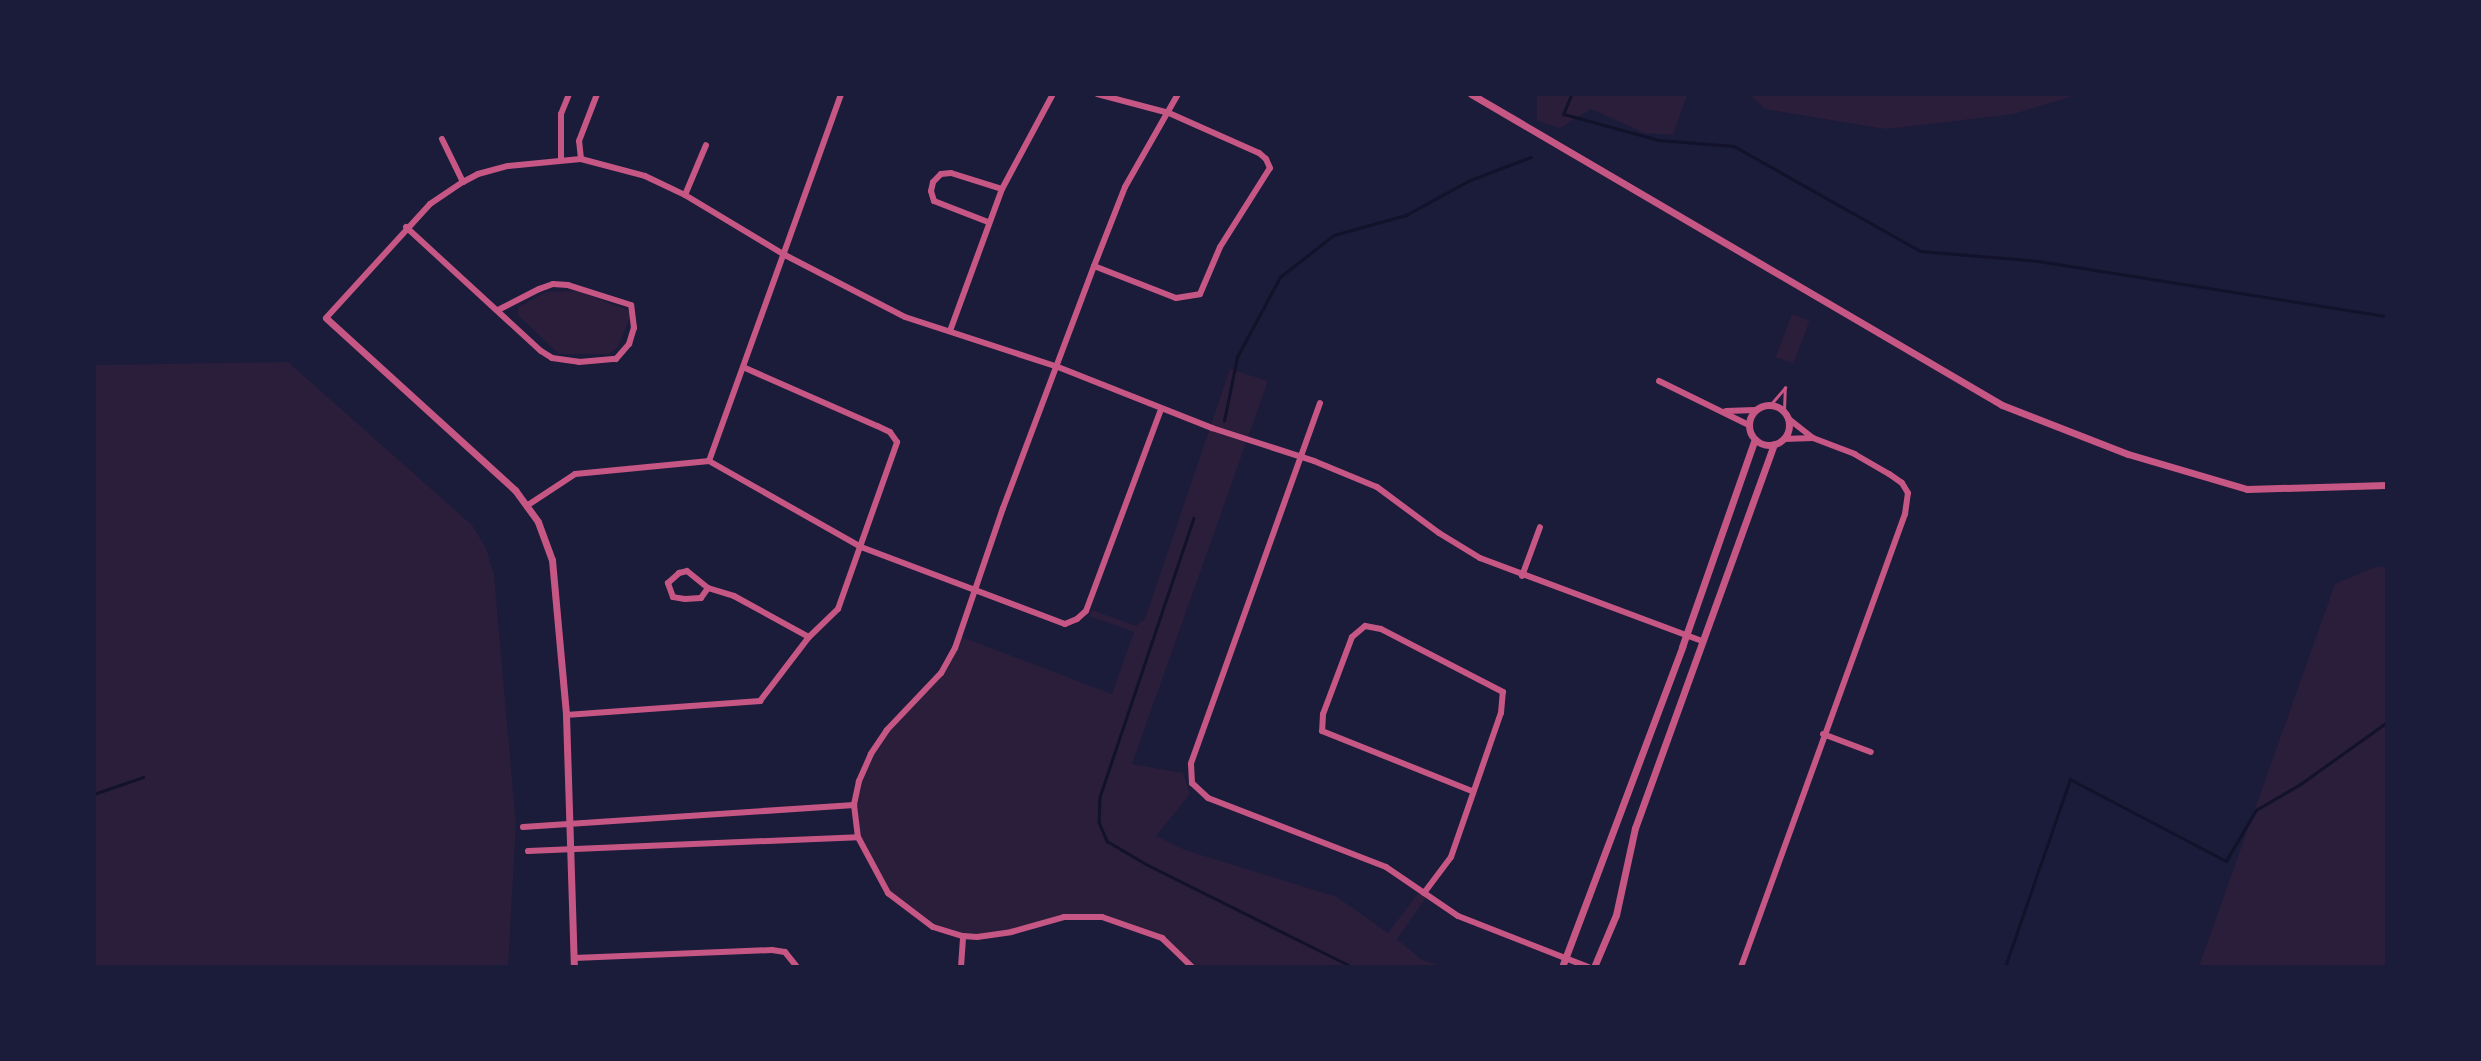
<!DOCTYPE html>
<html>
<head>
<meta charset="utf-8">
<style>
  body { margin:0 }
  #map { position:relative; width:2481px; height:1061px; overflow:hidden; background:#1b1b3a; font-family:"PT Sans",sans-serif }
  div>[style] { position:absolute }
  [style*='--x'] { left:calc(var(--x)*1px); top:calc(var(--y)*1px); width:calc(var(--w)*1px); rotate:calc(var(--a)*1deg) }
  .green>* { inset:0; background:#2a1e3b; transform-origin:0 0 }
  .stream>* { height:2.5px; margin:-1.25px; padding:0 1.25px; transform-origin:1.25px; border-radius:1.25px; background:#12122b }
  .service>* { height:2.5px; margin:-1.25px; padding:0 1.25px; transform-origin:1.25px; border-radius:1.25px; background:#c65784 }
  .minor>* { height:6px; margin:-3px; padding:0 3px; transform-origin:3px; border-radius:3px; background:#c65784 }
  .tertiary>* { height:7px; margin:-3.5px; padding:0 3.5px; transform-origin:3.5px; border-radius:3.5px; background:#c65784 }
  .tertiary>.ring { margin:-3.5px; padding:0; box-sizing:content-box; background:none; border:7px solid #c65784; border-radius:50% }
  span { translate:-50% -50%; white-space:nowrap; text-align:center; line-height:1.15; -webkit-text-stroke:7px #1b1b3a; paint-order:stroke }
  .frame { position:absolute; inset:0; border:96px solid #1b1b3a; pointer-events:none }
</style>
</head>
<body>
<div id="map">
  <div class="green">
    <div style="clip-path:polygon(1537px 95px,1537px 94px,1687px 95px,1673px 135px,1645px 133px,1591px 109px,1560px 128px,1537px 121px)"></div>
    <div style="clip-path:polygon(1750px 95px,2076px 95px,2014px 114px,1886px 129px,1765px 109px)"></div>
    <div style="clip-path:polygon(577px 291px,628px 310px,630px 317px,618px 347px,609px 354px,559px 354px,518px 315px,518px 307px,546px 292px)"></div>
    <div style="left:1792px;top:314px;width:19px;height:46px;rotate:21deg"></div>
    <div style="clip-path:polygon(288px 362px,472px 525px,486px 548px,494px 575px,516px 825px,508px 966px,95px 966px,95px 365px)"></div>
    <div style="clip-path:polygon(1230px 369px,1268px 381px,1132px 764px,1183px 773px,1190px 794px,1156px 836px,1185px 850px,1337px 897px,1388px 933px,1420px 891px,1427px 896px,1397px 939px,1422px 960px,1442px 966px,1192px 966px,1162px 938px,1102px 917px,1061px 918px,1011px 932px,977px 937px,933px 927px,888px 893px,858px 837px,854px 806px,859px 781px,887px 730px,941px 673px,959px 636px,1112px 694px,1134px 632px,1089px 616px,1092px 610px,1136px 626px,1145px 619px)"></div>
    <div style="clip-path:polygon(2375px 567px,2386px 567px,2386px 966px,2199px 966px,2335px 584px)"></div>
  </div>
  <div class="stream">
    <div style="--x:1572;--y:94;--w:22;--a:112"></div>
    <div style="--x:1564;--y:114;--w:98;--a:15.3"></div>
    <div style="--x:1659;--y:140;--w:75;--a:4.6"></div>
    <div style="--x:1734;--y:146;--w:214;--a:29.4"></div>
    <div style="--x:1920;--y:251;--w:118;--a:4.8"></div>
    <div style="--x:2038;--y:261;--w:352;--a:9"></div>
    <div style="--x:1224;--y:421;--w:65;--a:-78.5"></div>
    <div style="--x:1237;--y:357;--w:91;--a:-61.7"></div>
    <div style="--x:1280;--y:277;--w:68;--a:-37.9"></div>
    <div style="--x:1334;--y:235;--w:75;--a:-15.5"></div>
    <div style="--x:1406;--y:215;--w:71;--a:-28.7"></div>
    <div style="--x:1468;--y:181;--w:67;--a:-20.9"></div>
    <div style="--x:1194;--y:518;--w:294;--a:108.6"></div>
    <div style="--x:1100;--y:797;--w:25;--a:92"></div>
    <div style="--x:1099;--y:822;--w:21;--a:67"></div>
    <div style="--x:1107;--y:841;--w:45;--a:30.5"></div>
    <div style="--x:1146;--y:864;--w:231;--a:26.5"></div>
    <div style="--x:94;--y:794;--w:52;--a:-19.1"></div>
    <div style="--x:2005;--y:967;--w:199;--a:-70.9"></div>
    <div style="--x:2070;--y:779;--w:176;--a:27.7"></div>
    <div style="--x:2226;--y:861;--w:59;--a:-59.5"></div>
    <div style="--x:2256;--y:810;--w:50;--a:-30.2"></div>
    <div style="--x:2299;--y:785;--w:107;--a:-35.5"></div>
  </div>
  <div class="service">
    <div style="--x:1770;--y:405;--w:23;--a:-49"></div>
    <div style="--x:1784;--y:411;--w:23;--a:-88"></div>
  </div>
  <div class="minor">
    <div style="--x:1178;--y:94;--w:107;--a:119.7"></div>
    <div style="--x:1125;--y:187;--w:85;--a:111.4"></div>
    <div style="--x:1094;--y:266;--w:259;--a:110.6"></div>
    <div style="--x:1003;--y:508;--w:148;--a:108.9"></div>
    <div style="--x:955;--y:648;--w:29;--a:119"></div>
    <div style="--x:941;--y:673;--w:79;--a:133.5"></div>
    <div style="--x:887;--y:730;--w:29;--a:124"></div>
    <div style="--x:871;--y:754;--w:30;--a:114"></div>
    <div style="--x:859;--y:781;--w:25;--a:102"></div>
    <div style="--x:854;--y:805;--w:32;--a:83"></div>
    <div style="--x:858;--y:837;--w:64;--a:61.8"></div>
    <div style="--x:888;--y:893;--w:56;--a:37.1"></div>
    <div style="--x:933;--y:927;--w:31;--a:17"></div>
    <div style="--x:963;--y:936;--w:14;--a:4"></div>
    <div style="--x:977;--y:937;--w:34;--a:-8"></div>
    <div style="--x:1011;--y:932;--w:55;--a:-15.8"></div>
    <div style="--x:1064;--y:917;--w:38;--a:0"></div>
    <div style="--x:1102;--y:917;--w:64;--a:19.3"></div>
    <div style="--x:1162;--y:938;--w:42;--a:44"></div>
    <div style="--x:442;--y:139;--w:48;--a:64"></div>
    <div style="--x:561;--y:158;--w:44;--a:-90"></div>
    <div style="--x:561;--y:114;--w:22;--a:-68"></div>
    <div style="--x:581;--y:159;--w:18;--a:-96"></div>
    <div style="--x:579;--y:141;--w:50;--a:-69"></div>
    <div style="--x:685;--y:195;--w:54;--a:-67.2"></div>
    <div style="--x:988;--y:222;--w:58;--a:-158.7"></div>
    <div style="--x:934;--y:201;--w:10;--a:-107"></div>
    <div style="--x:931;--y:191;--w:9;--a:-77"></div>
    <div style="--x:933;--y:182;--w:11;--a:-45"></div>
    <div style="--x:941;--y:174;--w:10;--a:-6"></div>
    <div style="--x:951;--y:173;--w:53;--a:17.4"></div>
    <div style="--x:406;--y:227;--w:183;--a:42.6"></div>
    <div style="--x:541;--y:351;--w:13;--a:32"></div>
    <div style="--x:552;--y:358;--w:27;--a:8"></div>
    <div style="--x:579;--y:362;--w:37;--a:-5"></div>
    <div style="--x:616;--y:359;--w:20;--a:-49"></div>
    <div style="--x:629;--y:344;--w:17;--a:-73"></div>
    <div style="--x:634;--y:328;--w:23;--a:-97"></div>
    <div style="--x:631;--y:305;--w:66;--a:-162.4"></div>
    <div style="--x:568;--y:285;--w:15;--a:-176"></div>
    <div style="--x:553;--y:284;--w:15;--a:160"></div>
    <div style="--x:539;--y:289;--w:46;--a:152.9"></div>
    <div style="--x:1094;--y:266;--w:88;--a:21.3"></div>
    <div style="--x:1176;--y:298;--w:24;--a:-9"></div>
    <div style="--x:1200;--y:294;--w:51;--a:-66.9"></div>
    <div style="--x:1220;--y:247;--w:93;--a:-57.7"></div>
    <div style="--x:1270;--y:168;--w:10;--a:-114"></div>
    <div style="--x:1266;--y:159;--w:9;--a:-139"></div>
    <div style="--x:1259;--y:153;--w:98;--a:-156"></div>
    <div style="--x:1169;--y:113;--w:74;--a:-165.2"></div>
    <div style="--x:326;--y:318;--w:154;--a:-47.6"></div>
    <div style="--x:430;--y:204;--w:40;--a:-34"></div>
    <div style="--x:463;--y:182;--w:17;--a:-28"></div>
    <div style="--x:478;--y:174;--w:31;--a:-15"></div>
    <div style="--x:508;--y:166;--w:73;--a:-5.5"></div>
    <div style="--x:581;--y:159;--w:66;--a:14.9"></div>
    <div style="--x:645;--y:176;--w:44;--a:25.4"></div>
    <div style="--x:685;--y:195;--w:114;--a:31"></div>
    <div style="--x:783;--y:254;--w:137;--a:27.3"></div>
    <div style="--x:905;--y:317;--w:161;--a:18.1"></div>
    <div style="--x:1058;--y:367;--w:166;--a:21.6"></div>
    <div style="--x:1212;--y:428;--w:107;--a:17.9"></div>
    <div style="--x:1314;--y:461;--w:68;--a:22.4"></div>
    <div style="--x:1377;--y:487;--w:77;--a:36.6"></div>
    <div style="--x:1439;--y:533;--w:48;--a:31.4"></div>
    <div style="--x:1480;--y:558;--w:237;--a:20.5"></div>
    <div style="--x:950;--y:331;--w:151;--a:-69.9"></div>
    <div style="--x:1002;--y:189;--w:108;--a:-61.8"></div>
    <div style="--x:1659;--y:381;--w:100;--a:26.1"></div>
    <div style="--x:1320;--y:403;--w:383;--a:109.7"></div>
    <div style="--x:1191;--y:764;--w:19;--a:87"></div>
    <div style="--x:1192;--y:783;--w:22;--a:43"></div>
    <div style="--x:1208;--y:798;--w:191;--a:21.2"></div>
    <div style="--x:1386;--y:867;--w:87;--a:34.2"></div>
    <div style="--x:1458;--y:916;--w:140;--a:21.4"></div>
    <div style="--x:1726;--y:411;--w:29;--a:-2"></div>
    <div style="--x:1784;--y:439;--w:29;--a:-2"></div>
    <div style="--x:709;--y:461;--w:390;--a:-70.2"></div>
    <div style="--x:528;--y:505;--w:56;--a:-33.4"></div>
    <div style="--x:575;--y:474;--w:135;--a:-5.5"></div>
    <div style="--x:709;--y:461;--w:175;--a:29.5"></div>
    <div style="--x:861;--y:547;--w:218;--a:20.7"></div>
    <div style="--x:1065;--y:624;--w:13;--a:-23"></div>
    <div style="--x:1077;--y:619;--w:12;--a:-42"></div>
    <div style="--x:1086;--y:611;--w:215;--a:-69.6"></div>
    <div style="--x:1522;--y:576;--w:52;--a:-69.8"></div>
    <div style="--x:708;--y:588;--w:12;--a:125"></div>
    <div style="--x:701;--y:598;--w:16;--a:176"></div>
    <div style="--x:685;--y:599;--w:12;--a:-171"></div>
    <div style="--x:673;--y:597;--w:15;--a:-110"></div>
    <div style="--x:668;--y:583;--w:15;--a:-42"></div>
    <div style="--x:679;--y:573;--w:8;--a:-14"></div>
    <div style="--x:687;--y:571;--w:27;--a:39"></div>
    <div style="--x:708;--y:588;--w:27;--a:17"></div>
    <div style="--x:734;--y:596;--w:85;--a:28.7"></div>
    <div style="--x:566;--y:715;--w:195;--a:-4.1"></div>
    <div style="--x:760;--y:701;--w:81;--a:-52.6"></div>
    <div style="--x:809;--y:637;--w:40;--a:-44"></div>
    <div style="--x:838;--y:609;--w:177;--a:-70.5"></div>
    <div style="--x:897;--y:442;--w:12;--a:-125"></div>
    <div style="--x:890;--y:432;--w:14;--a:-155"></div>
    <div style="--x:877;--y:426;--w:144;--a:-156.3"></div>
    <div style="--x:1823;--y:734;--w:51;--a:20.6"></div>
    <div style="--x:523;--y:827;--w:332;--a:-3.8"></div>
    <div style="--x:528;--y:851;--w:330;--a:-2.4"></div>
    <div style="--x:1424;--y:893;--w:45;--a:-53.1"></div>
    <div style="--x:1451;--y:857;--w:152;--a:-70.9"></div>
    <div style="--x:1501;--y:713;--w:21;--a:-85"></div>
    <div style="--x:1503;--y:692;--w:137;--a:-152.7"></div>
    <div style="--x:1381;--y:629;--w:16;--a:-169"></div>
    <div style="--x:1365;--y:626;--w:17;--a:140"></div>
    <div style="--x:1352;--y:637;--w:82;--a:110.6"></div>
    <div style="--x:1323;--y:714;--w:17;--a:93"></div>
    <div style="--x:1322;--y:731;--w:162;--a:21.8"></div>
    <div style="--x:574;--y:958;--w:198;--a:-2.3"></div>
    <div style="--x:772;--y:950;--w:13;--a:9"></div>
    <div style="--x:785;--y:952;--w:19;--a:51"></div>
    <div style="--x:961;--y:967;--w:31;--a:-86"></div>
    <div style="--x:1741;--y:967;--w:482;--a:-70.1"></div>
    <div style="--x:1905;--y:514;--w:21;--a:-82"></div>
    <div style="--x:1908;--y:493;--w:12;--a:-121"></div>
    <div style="--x:1902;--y:483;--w:16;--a:-145"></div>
    <div style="--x:1889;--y:474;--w:39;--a:-150"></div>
    <div style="--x:1855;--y:454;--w:45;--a:-159.1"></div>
    <div style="--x:1813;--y:438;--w:31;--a:-142"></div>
  </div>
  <div class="tertiary">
    <div style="--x:1471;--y:94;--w:615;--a:30.36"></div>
    <div style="--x:2002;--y:405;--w:135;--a:21.3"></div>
    <div style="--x:2128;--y:454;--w:124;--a:16.4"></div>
    <div style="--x:2247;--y:489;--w:139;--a:-1.6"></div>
    <div style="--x:326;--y:318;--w:256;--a:42.3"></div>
    <div style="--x:515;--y:490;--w:39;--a:54"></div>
    <div style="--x:538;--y:522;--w:40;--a:69.8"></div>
    <div style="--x:552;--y:560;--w:156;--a:84.8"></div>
    <div style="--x:566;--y:715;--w:252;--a:88.2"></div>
    <div class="ring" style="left:1749px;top:405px;width:33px;height:33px"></div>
    <div style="--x:1562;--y:967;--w:342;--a:-69.4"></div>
    <div style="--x:1682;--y:647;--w:220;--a:-70.7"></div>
    <div style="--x:1594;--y:967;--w:56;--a:-67.1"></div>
    <div style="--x:1616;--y:915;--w:89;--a:-77.7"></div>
    <div style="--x:1635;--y:828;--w:408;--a:-70.1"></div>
  </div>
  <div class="frame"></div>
</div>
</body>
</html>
